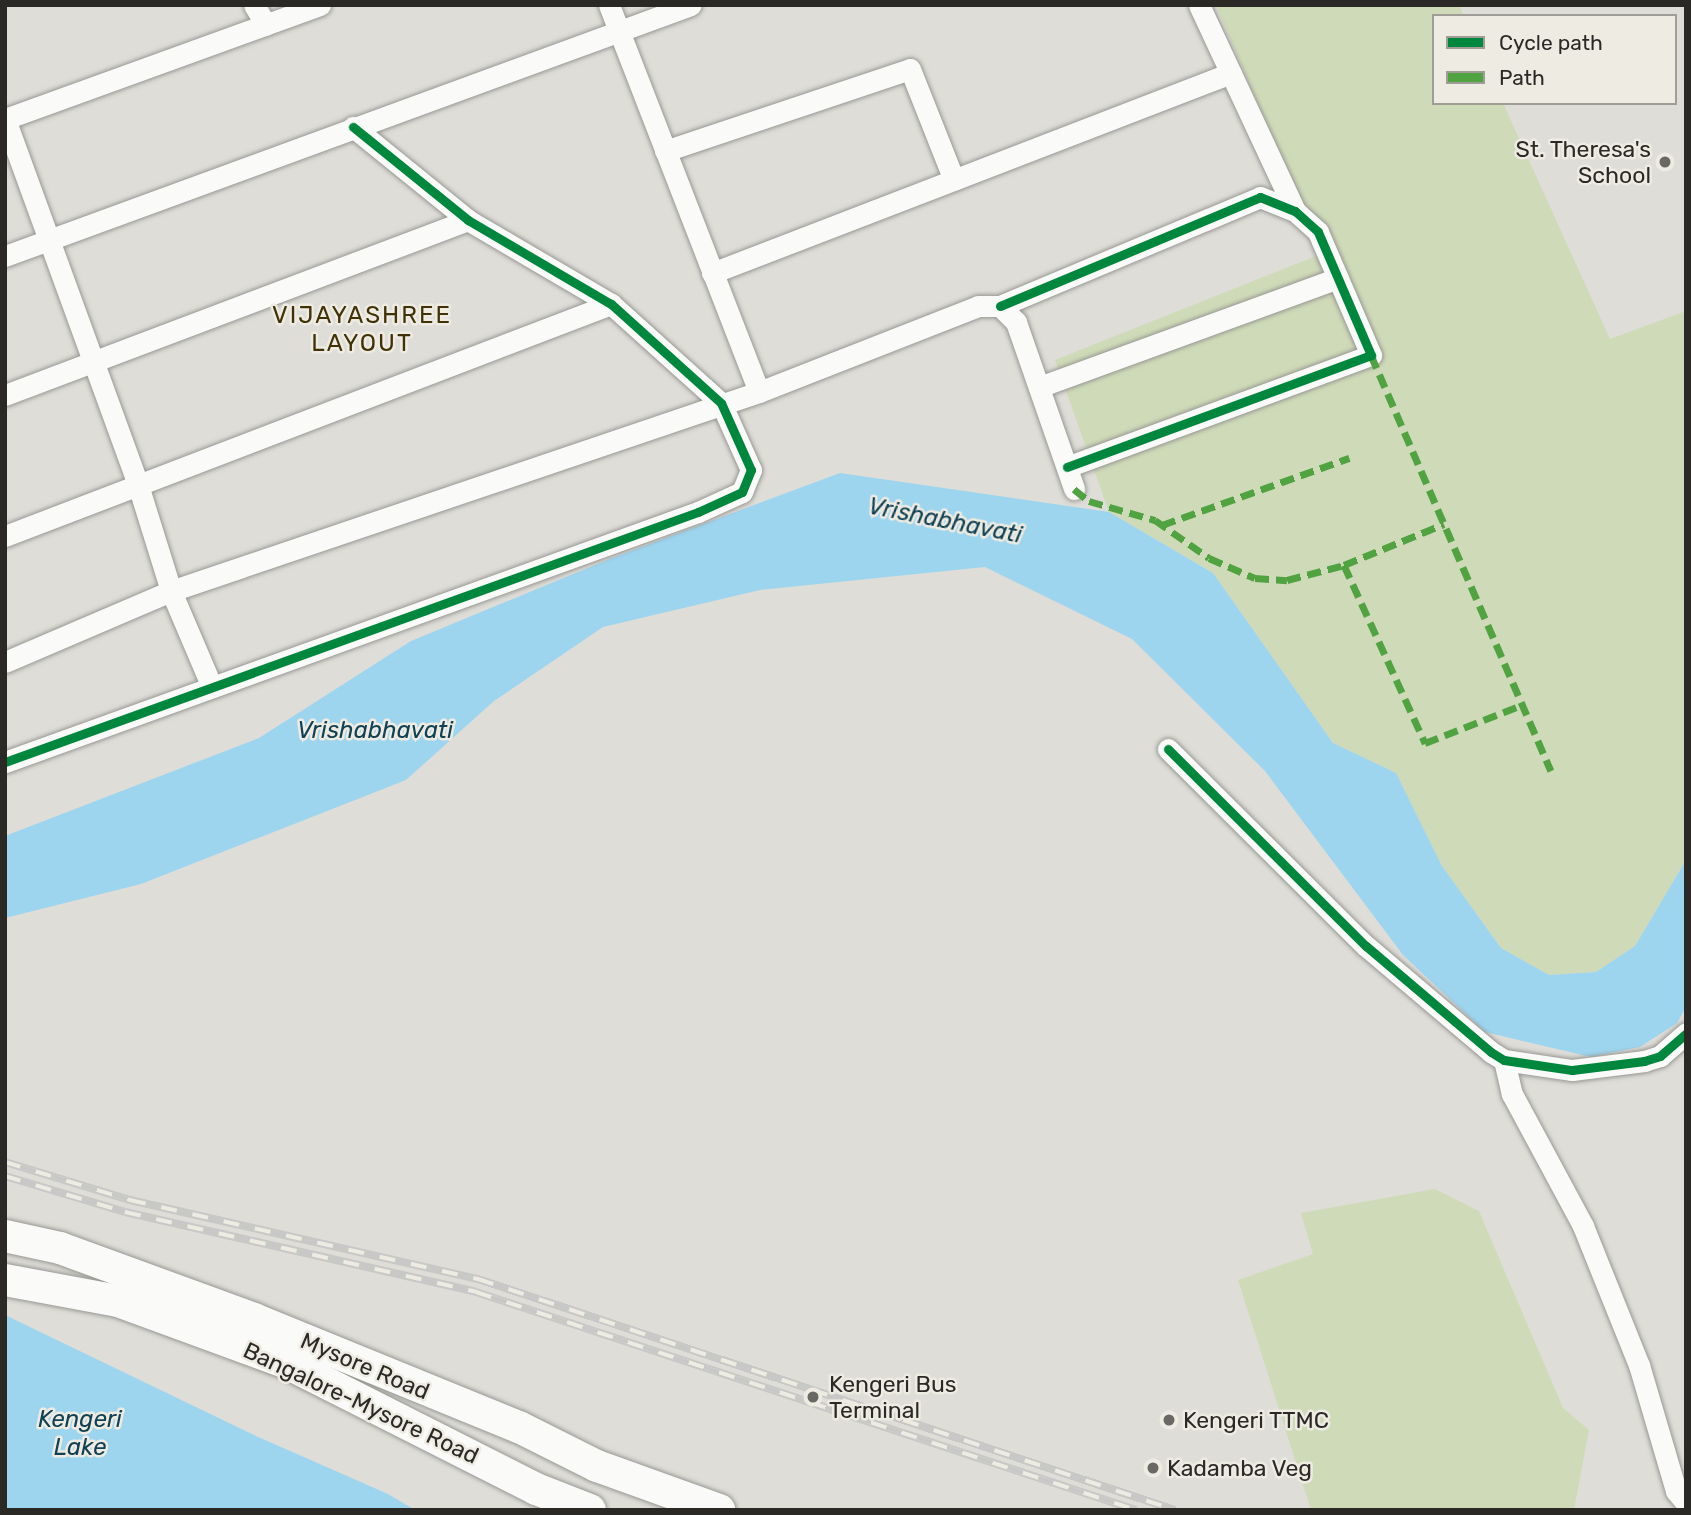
<!DOCTYPE html>
<html>
<head>
<meta charset="utf-8">
<style>
  body { margin:0 }
  #map { position:relative; width:1691px; height:1515px; overflow:hidden; background:#deddd8; font-family:Rubik,sans-serif }
  div>[style] { position:absolute }
  [style*='--x'] { left:calc(var(--x)*1px); top:calc(var(--y)*1px); width:calc(var(--w)*1px); rotate:calc(var(--a)*1deg) }
  .green>* { inset:0; background:#cfdbb8 }
  .water>* { inset:0; background:#9dd5ef }
  .roads { filter:drop-shadow(0 0 2px #989894) drop-shadow(0 0 2px #989894) }
  .minor>* { height:21px; margin:-10.5px; padding:0 10.5px; transform-origin:10.5px; border-radius:10.5px; background:#fafaf9 }
  .highway>* { height:32px; margin:-16px; padding:0 16px; transform-origin:16px; border-radius:16px; background:#fafaf9 }
  .rail>* { height:8px; margin-top:-4px; transform-origin:0; background:repeating-linear-gradient(90deg,#eeebe2 0 16px,#c8c8c6 0 32px); box-sizing:border-box; border-block:2px solid #c8c8c6 }
  .quiet>* { height:7px; margin-top:-3.5px; transform-origin:0; background:repeating-linear-gradient(90deg,#51a342 0 14px,transparent 0 21px) }
  .cycleway>* { height:9px; margin:-4.5px; padding:0 4.5px; transform-origin:4.5px; border-radius:4.5px; background:#00873e }
  .dots>* { width:19px; height:19px; translate:-50% -50%; box-sizing:border-box; border:4px solid #eeebe2; border-radius:50% }
  span { translate:-50% -50%; white-space:nowrap; text-align:center; line-height:1.15; -webkit-text-stroke:5px #eeebe2; paint-order:stroke }
  .poi-label { font-size:23px; color:#2a2925 }
  .right { translate:-100% -50%; text-align:right }
  .left { translate:0 -50%; text-align:left }
  .street-label { font-size:23px; color:#2a2925 }
  .neighbourhood-label { font-size:24px; color:#413107; letter-spacing:2px }
  .water-label { font-size:24px; color:#114154; font-style:italic }
  .frame { position:absolute; inset:0; border:7px solid #2a2925; pointer-events:none }
  .legend { position:absolute; left:1432px; top:14px; width:245px; height:91px; box-sizing:border-box; background:#eeebe2; border:2px solid #a09d96; margin:0; padding:9px 12px; list-style:none; font-size:21px; color:#2a2925 }
  .legend li { display:flex; align-items:center; gap:14px; height:35px }
  .legend b { width:35px; border:2px solid #a09d96 }
</style>
</head>
<body>
<div id="map">
  <div class="green">
    <div style="clip-path:polygon(1216px 5px,1459px 5px,1464px 16px,1434px 16px,1434px 103px,1503px 103px,1610px 339px,1686px 311px,1686px 860px,1635px 946px,1596px 972px,1549px 975px,1501px 948px,1442px 866px,1396px 774px,1333px 743px,1213px 573px,1109px 512px,1055px 360px,1321px 254px)"></div>
    <div style="clip-path:polygon(1435px 1189px,1479px 1211px,1563px 1408px,1589px 1430px,1574px 1510px,1311px 1510px,1238px 1280px,1313px 1254px,1301px 1213px)"></div>
  </div>
  <div class="water">
    <div style="clip-path:polygon(840px 473px,1109px 512px,1213px 573px,1333px 743px,1396px 773px,1442px 866px,1501px 948px,1549px 975px,1596px 972px,1635px 946px,1686px 860px,1686px 1007px,1677px 1023px,1640px 1047px,1591px 1057px,1485px 1032px,1403px 955px,1265px 771px,1132px 639px,985px 567px,760px 590px,603px 627px,494px 701px,406px 780px,141px 884px,5px 918px,5px 836px,259px 738px,411px 641px,612px 558px)"></div>
    <div style="clip-path:polygon(5px 1315px,256px 1436px,388px 1494px,415px 1510px,5px 1510px)"></div>
  </div>
  <div class="roads">
    <div class="minor">
      <div style="--x:254;--y:5;--w:23;--a:59"></div>
      <div style="--x:609;--y:5;--w:415;--a:68.8"></div>
      <div style="--x:1199;--y:5;--w:227;--a:65"></div>
      <div style="--x:5;--y:119;--w:389;--a:70"></div>
      <div style="--x:138;--y:485;--w:111;--a:72.7"></div>
      <div style="--x:171;--y:591;--w:104;--a:66.9"></div>
      <div style="--x:5;--y:119;--w:335;--a:-19.9"></div>
      <div style="--x:665;--y:151;--w:258;--a:-18.5"></div>
      <div style="--x:910;--y:69;--w:119;--a:68.4"></div>
      <div style="--x:5;--y:256;--w:730;--a:-20.1"></div>
      <div style="--x:712;--y:273;--w:556;--a:-21.07"></div>
      <div style="--x:1000;--y:306;--w:282;--a:-22.7"></div>
      <div style="--x:1260;--y:197;--w:38;--a:22"></div>
      <div style="--x:1295;--y:211;--w:31;--a:42"></div>
      <div style="--x:1318;--y:232;--w:134;--a:66.7"></div>
      <div style="--x:1371;--y:355;--w:324;--a:159.8"></div>
      <div style="--x:1039;--y:387;--w:318;--a:-20"></div>
      <div style="--x:5;--y:395;--w:495;--a:-20.7"></div>
      <div style="--x:5;--y:536;--w:649;--a:-20.95"></div>
      <div style="--x:5;--y:662;--w:181;--a:-23.2"></div>
      <div style="--x:171;--y:591;--w:621;--a:-18.7"></div>
      <div style="--x:759;--y:392;--w:235;--a:-21.4"></div>
      <div style="--x:978;--y:306;--w:22;--a:0"></div>
      <div style="--x:1000;--y:306;--w:23;--a:45"></div>
      <div style="--x:1016;--y:322;--w:177;--a:70.8"></div>
      <div style="--x:1168;--y:749;--w:279;--a:44.9"></div>
      <div style="--x:1366;--y:946;--w:164;--a:40.3"></div>
      <div style="--x:1491;--y:1052;--w:15;--a:32"></div>
      <div style="--x:1504;--y:1060;--w:69;--a:8.4"></div>
      <div style="--x:1572;--y:1070;--w:73;--a:-7.1"></div>
      <div style="--x:1644;--y:1061;--w:17;--a:-17"></div>
      <div style="--x:1660;--y:1056;--w:35;--a:-41"></div>
      <div style="--x:5;--y:762;--w:737;--a:-19.84"></div>
      <div style="--x:698;--y:512;--w:48;--a:-24.4"></div>
      <div style="--x:742;--y:492;--w:24;--a:-68"></div>
      <div style="--x:751;--y:470;--w:73;--a:-114.1"></div>
      <div style="--x:721;--y:403;--w:148;--a:-138"></div>
      <div style="--x:611;--y:304;--w:166;--a:-149.6"></div>
      <div style="--x:468;--y:220;--w:148;--a:-141"></div>
      <div style="--x:1504;--y:1060;--w:35;--a:77"></div>
      <div style="--x:1512;--y:1094;--w:150;--a:61.7"></div>
      <div style="--x:1583;--y:1226;--w:150;--a:68.1"></div>
      <div style="--x:1639;--y:1365;--w:131;--a:73.6"></div>
      <div style="--x:1676;--y:1491;--w:16;--a:50"></div>
    </div>
    <div class="highway">
      <div style="--x:5;--y:1236;--w:56;--a:12.3"></div>
      <div style="--x:60;--y:1248;--w:207;--a:20.1"></div>
      <div style="--x:254;--y:1319;--w:286;--a:22.2"></div>
      <div style="--x:519;--y:1427;--w:87;--a:26.6"></div>
      <div style="--x:597;--y:1466;--w:130;--a:19.8"></div>
      <div style="--x:5;--y:1280;--w:115;--a:10.5"></div>
      <div style="--x:118;--y:1301;--w:178;--a:20.1"></div>
      <div style="--x:285;--y:1362;--w:281;--a:26.8"></div>
      <div style="--x:536;--y:1489;--w:58;--a:21.3"></div>
    </div>
  </div>
  <div class="rail">
    <div style="--x:5;--y:1162;--w:131;--a:16.9"></div>
    <div style="--x:130;--y:1200;--w:357;--a:12.8"></div>
    <div style="--x:478;--y:1279;--w:734;--a:18.34"></div>
    <div style="--x:5;--y:1176;--w:125;--a:16.7"></div>
    <div style="--x:125;--y:1212;--w:360;--a:12.8"></div>
    <div style="--x:476;--y:1292;--w:695;--a:18.28"></div>
  </div>
  <div class="quiet">
    <div style="--x:1371;--y:355;--w:453;--a:66.6"></div>
    <div style="--x:1074;--y:489;--w:19;--a:39"></div>
    <div style="--x:1089;--y:501;--w:69;--a:16.1"></div>
    <div style="--x:1155;--y:520;--w:66;--a:35.1"></div>
    <div style="--x:1209;--y:558;--w:50;--a:23.5"></div>
    <div style="--x:1255;--y:578;--w:32;--a:4"></div>
    <div style="--x:1287;--y:580;--w:59;--a:-14.7"></div>
    <div style="--x:1344;--y:565;--w:108;--a:-22.3"></div>
    <div style="--x:1162;--y:525;--w:199;--a:-19.7"></div>
    <div style="--x:1344;--y:565;--w:196;--a:65.5"></div>
    <div style="--x:1425;--y:743;--w:104;--a:-21.4"></div>
  </div>
  <div class="cycleway">
    <div style="--x:1000;--y:306;--w:282;--a:-22.7"></div>
    <div style="--x:1260;--y:197;--w:38;--a:22"></div>
    <div style="--x:1295;--y:211;--w:31;--a:42"></div>
    <div style="--x:1318;--y:232;--w:134;--a:66.7"></div>
    <div style="--x:1371;--y:355;--w:324;--a:159.8"></div>
    <div style="--x:1168;--y:749;--w:279;--a:44.9"></div>
    <div style="--x:1366;--y:946;--w:164;--a:40.3"></div>
    <div style="--x:1491;--y:1052;--w:15;--a:32"></div>
    <div style="--x:1504;--y:1060;--w:69;--a:8.4"></div>
    <div style="--x:1572;--y:1070;--w:73;--a:-7.1"></div>
    <div style="--x:1644;--y:1061;--w:17;--a:-17"></div>
    <div style="--x:1660;--y:1056;--w:35;--a:-41"></div>
    <div style="--x:5;--y:762;--w:737;--a:-19.84"></div>
    <div style="--x:698;--y:512;--w:48;--a:-24.4"></div>
    <div style="--x:742;--y:492;--w:24;--a:-68"></div>
    <div style="--x:751;--y:470;--w:73;--a:-114.1"></div>
    <div style="--x:721;--y:403;--w:148;--a:-138"></div>
    <div style="--x:611;--y:304;--w:166;--a:-149.6"></div>
    <div style="--x:468;--y:220;--w:148;--a:-141"></div>
  </div>
  <div class="dots">
    <div style="left:1665px;top:162px;background:#696864"></div>
    <div style="left:813px;top:1397px;background:#696864"></div>
    <div style="left:1169px;top:1420px;background:#696864"></div>
    <div style="left:1153px;top:1468px;background:#696864"></div>
  </div>
  <div class="poi-label">
    <span class="right" style="left:1651px;top:162px">St. Theresa's<br>School</span>
    <span class="left" style="left:829px;top:1397px">Kengeri Bus<br>Terminal</span>
    <span class="left" style="left:1183px;top:1420px">Kengeri TTMC</span>
    <span class="left" style="left:1167px;top:1468px">Kadamba Veg</span>
  </div>
  <div class="street-label">
    <span style="left:365px;top:1366px;rotate:23deg">Mysore Road</span>
    <span style="left:361px;top:1403px;rotate:25deg">Bangalore-Mysore Road</span>
  </div>
  <div class="neighbourhood-label">
    <span style="left:362px;top:330px">VIJAYASHREE<br>LAYOUT</span>
  </div>
  <div class="water-label">
    <span style="left:945px;top:521px;rotate:11deg">Vrishabhavati</span>
    <span style="left:375px;top:731px">Vrishabhavati</span>
    <span style="left:80px;top:1434px">Kengeri<br>Lake</span>
  </div>
  <div class="frame"></div>
  <ul class="legend">
  <li><b style="height:9px;background:#00873e"></b>Cycle path</li>
  <li><b style="height:9px;background:#51a342"></b>Path</li>
  </ul>
</div>
</body>
</html>
